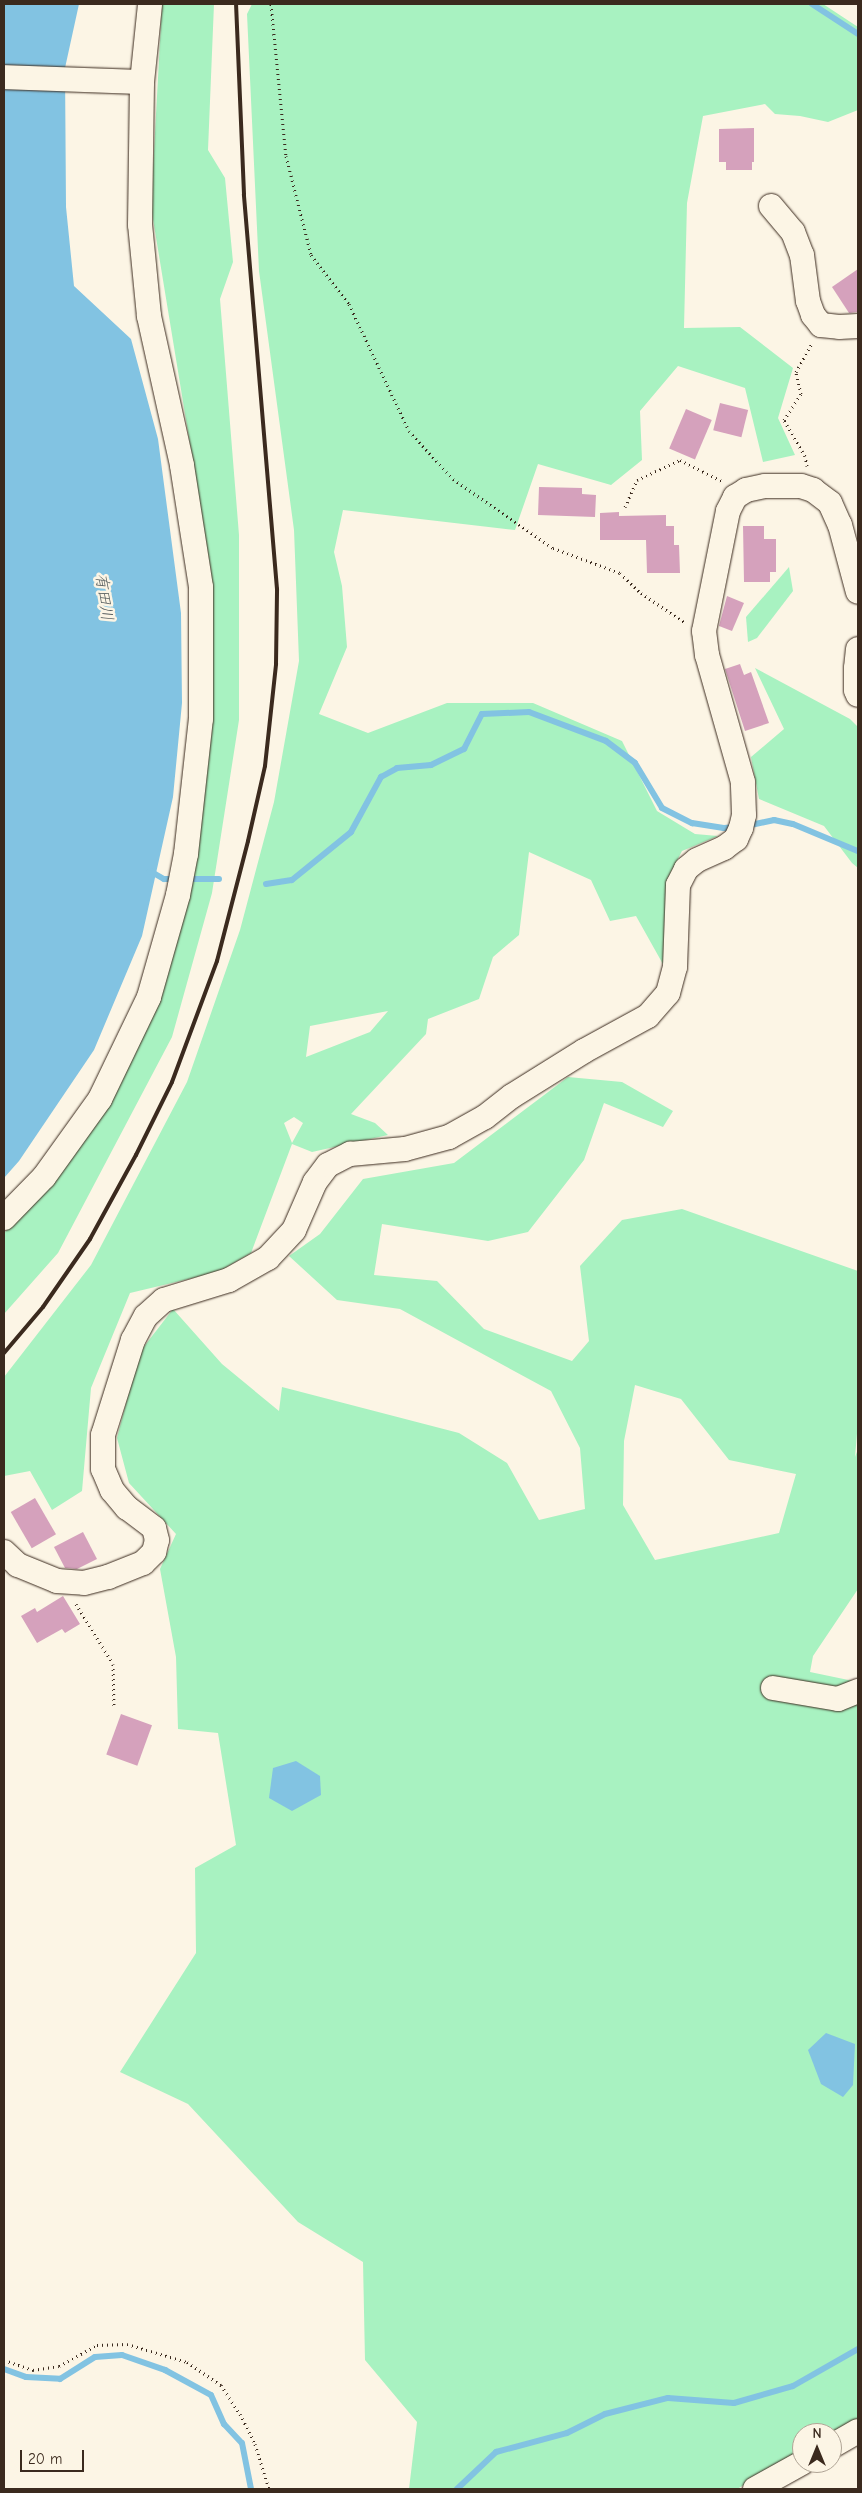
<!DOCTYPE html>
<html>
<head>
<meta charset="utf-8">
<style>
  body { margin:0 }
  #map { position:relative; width:862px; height:2493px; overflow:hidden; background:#fcf5e5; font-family:"Comic Neue","Klee One",sans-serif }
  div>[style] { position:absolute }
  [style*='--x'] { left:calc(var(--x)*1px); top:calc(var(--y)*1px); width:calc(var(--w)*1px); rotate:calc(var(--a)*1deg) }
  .green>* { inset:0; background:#a8f2c1 }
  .water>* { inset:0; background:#82c3e2 }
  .stream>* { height:6px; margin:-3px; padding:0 3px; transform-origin:3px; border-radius:3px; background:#82c3e2 }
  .building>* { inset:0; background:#d5a1bc; transform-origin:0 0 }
  .path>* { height:3px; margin-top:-1.5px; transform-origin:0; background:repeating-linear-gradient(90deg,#3b2a1e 0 1px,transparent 0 5px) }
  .roads { filter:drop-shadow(0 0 1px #3b2a1e) drop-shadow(0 0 1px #3b2a1e) }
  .minor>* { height:24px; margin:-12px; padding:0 12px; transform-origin:12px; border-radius:12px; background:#fcf5e5 }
  .rail>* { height:4px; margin:-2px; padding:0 2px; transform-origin:2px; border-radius:2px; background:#3b2a1e }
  span { translate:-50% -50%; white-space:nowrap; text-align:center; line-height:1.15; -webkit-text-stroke:5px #fcf5e5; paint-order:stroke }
  .water-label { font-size:16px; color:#505859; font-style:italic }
  .frame { position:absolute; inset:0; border:5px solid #3b2a1e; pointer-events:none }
  .north { position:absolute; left:792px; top:2423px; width:50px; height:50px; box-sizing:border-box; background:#fcf5e5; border:1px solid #afa495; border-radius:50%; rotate:0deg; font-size:14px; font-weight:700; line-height:20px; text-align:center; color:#3b2a1e }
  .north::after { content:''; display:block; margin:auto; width:18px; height:22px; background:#3b2a1e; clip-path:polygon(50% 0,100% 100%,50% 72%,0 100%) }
  .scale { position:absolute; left:20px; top:2450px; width:64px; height:22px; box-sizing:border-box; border:2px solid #3b2a1e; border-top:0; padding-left:6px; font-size:15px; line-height:18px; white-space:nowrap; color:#3b2a1e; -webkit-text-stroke:4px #fcf5e5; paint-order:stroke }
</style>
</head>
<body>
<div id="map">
  <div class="green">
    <div style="clip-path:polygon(162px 4px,214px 4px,208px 150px,225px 178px,233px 262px,220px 299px,239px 535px,239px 720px,212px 893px,172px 1037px,58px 1253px,4px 1314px,4px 1233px,46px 1188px,190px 894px,212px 730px,211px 572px,151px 207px)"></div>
    <div style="clip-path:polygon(evenodd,252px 4px,823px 4px,858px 27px,858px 110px,828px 122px,800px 116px,775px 114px,765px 104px,703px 116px,687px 203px,684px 328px,740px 327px,793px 368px,778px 418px,795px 455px,763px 462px,745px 388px,678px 366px,640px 411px,642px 460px,611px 485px,538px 464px,515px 530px,343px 510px,334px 552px,342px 586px,347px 647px,319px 714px,368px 733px,447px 703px,533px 703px,622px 741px,657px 811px,695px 834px,718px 836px,682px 851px,668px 878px,664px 966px,636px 916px,610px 921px,591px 880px,529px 852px,519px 935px,493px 957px,479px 999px,428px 1019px,426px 1034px,351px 1114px,375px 1123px,388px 1135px,312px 1152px,292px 1144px,251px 1253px,218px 1272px,130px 1293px,91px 1388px,82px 1491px,52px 1510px,30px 1471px,4px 1476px,4px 1377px,91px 1265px,187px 1082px,240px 930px,274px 802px,299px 661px,294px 530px,259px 271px,247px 14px,252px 4px,388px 1011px,370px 1032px,306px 1057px,310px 1026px,388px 1011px,252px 4px,294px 1117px,303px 1123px,292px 1143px,284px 1123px,294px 1117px)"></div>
    <div style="clip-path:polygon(789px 567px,793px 591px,757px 638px,748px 642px,746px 617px)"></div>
    <div style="clip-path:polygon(755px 668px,850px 719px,858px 727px,858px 868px,852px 863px,824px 826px,759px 799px,751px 757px,784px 729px)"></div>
    <div style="clip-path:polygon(evenodd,568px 1077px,622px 1082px,673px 1111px,663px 1127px,604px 1103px,584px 1160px,528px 1232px,488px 1241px,382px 1224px,374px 1275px,437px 1281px,484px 1329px,572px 1361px,589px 1341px,580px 1266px,622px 1220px,682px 1209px,858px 1271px,858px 1422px,855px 1457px,858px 1449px,858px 1589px,813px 1656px,810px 1672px,858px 1682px,858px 2418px,832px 2433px,802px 2433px,802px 2452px,737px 2489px,409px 2489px,417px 2422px,365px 2360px,363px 2262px,298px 2222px,188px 2104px,120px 2072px,196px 1953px,195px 1868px,236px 1845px,218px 1733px,178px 1729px,176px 1657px,160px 1569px,176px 1534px,129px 1483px,117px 1438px,139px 1353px,173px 1309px,222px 1364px,279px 1411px,282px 1387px,459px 1433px,507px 1463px,539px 1520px,585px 1509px,580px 1448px,551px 1391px,400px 1309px,337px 1300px,289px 1256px,320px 1234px,363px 1179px,454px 1163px,568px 1077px,635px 1385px,681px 1399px,729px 1460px,796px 1474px,779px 1533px,655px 1560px,623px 1505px,624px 1441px,635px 1385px)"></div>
  </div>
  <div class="water">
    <div style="clip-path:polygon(4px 4px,79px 4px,65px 68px,66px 207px,74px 286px,131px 339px,158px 439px,181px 613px,182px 703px,173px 797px,142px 936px,94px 1050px,19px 1161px,4px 1178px)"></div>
    <div style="clip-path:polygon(296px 1761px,320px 1776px,321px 1795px,292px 1811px,269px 1798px,273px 1768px)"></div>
    <div style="clip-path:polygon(826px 2033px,855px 2044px,853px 2085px,843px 2097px,821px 2084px,808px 2050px)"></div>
  </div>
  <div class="stream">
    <div style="--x:812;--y:4;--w:55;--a:33.1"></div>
    <div style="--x:746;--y:826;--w:29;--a:-12"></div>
    <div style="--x:774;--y:820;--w:19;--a:12"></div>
    <div style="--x:793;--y:824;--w:70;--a:22.6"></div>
    <div style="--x:150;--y:871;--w:16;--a:30"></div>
    <div style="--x:164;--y:879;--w:11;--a:0"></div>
    <div style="--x:185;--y:879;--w:34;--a:0"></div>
    <div style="--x:266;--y:884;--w:26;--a:-9"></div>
    <div style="--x:292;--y:880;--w:76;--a:-39.1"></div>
    <div style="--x:351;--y:832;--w:63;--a:-61.4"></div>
    <div style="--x:381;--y:777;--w:18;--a:-29"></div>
    <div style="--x:397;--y:768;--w:34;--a:-5"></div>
    <div style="--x:431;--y:765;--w:37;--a:-26"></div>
    <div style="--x:464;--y:749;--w:39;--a:-63"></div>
    <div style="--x:482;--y:714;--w:47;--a:-2.4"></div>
    <div style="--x:529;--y:712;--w:82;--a:20.6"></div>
    <div style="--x:606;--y:741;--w:36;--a:37"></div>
    <div style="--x:635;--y:763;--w:52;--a:59"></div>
    <div style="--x:662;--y:808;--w:34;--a:27"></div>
    <div style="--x:692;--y:823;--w:32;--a:9"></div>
    <div style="--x:724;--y:828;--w:12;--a:-5"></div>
    <div style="--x:4;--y:2369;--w:23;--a:20"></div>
    <div style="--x:26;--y:2377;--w:34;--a:3"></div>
    <div style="--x:60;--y:2379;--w:41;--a:-32.2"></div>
    <div style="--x:95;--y:2357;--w:27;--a:-4"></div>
    <div style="--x:122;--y:2355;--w:46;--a:19.2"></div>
    <div style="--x:165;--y:2370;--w:52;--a:28.5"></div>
    <div style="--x:211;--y:2395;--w:32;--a:66"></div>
    <div style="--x:224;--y:2424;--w:26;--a:47"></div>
    <div style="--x:242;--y:2443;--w:47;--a:78.9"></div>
    <div style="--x:457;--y:2489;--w:54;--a:-43.5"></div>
    <div style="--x:496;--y:2452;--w:73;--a:-15"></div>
    <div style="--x:567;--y:2433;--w:42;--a:-26.6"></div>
    <div style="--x:605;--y:2414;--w:65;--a:-14.3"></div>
    <div style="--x:668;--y:2398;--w:66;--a:4.3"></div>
    <div style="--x:734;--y:2403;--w:61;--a:-16.1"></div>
    <div style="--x:793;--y:2386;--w:75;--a:-29.6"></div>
  </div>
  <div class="building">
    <div style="clip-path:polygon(754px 128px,754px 162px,752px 162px,752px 170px,726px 170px,726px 162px,719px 162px,719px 129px)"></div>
    <div style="clip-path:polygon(858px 269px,858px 312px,849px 313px,832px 287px)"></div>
    <div style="left:720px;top:403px;width:29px;height:28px;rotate:14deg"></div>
    <div style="left:686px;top:409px;width:28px;height:43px;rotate:23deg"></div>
    <div style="clip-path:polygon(539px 487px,582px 488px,582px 494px,596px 495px,595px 517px,538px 515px)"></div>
    <div style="clip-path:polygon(619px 512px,619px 516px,666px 515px,666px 526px,674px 526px,674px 545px,679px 545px,680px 573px,647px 573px,646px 540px,600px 540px,600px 513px)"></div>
    <div style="clip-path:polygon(743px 526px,764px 526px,764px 539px,776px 539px,776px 572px,770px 572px,770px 582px,744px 582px)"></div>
    <div style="clip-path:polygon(727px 596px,744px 603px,732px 631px,719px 626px)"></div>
    <div style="clip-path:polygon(740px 664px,744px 675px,751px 672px,769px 723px,745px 731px,725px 669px)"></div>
    <div style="left:35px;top:1498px;width:42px;height:28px;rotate:60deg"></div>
    <div style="clip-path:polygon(83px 1532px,97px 1559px,77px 1569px,65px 1568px,54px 1547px)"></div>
    <div style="clip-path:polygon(63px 1596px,80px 1624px,65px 1633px,62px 1629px,37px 1643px,21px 1616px,35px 1608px,37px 1612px)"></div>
    <div style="left:121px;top:1714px;width:33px;height:43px;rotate:20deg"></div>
  </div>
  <div class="path">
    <div style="--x:271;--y:4;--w:153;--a:84.4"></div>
    <div style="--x:286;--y:156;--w:102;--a:75.8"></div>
    <div style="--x:311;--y:255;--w:62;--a:52.2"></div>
    <div style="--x:349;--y:304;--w:140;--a:64.7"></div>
    <div style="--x:409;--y:431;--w:65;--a:47.5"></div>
    <div style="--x:453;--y:479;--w:121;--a:34.6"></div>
    <div style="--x:553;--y:548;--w:72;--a:20.5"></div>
    <div style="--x:620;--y:573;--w:29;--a:44"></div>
    <div style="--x:641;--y:593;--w:52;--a:34"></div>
    <div style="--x:807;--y:466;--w:10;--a:-101"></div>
    <div style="--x:805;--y:456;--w:42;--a:-120.3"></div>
    <div style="--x:784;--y:420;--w:31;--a:-57"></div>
    <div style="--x:801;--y:394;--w:23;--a:-103"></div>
    <div style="--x:796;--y:372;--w:33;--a:-61"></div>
    <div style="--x:625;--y:507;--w:30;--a:-66"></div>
    <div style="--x:637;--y:480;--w:47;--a:-24.9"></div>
    <div style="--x:680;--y:460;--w:47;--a:26.6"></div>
    <div style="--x:76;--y:1604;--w:70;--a:58.3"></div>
    <div style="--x:113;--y:1664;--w:44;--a:88.7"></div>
    <div style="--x:4;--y:2360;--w:31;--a:19"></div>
    <div style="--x:33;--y:2370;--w:26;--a:-9"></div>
    <div style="--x:59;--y:2366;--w:43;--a:-28.9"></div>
    <div style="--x:97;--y:2345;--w:30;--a:-2"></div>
    <div style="--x:127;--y:2344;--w:63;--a:16.7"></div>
    <div style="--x:187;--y:2362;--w:41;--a:34.1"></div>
    <div style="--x:221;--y:2385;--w:35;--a:57"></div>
    <div style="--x:240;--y:2414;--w:34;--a:63"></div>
    <div style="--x:255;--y:2444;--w:47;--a:72.7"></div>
  </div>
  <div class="roads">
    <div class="minor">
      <div style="--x:4;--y:77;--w:138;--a:2.1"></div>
      <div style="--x:771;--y:206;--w:34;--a:50"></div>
      <div style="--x:793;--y:232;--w:25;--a:69"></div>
      <div style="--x:802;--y:255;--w:46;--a:82.6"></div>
      <div style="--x:808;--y:301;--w:15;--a:70"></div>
      <div style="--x:813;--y:315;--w:13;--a:51"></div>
      <div style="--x:821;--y:325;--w:18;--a:6"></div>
      <div style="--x:839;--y:327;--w:19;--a:-3"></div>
      <div style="--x:858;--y:649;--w:19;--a:96"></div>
      <div style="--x:856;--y:668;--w:22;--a:90"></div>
      <div style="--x:856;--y:690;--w:5;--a:68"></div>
      <div style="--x:4;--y:1218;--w:57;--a:-45.7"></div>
      <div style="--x:44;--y:1177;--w:96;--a:-54.3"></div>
      <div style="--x:100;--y:1099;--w:113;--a:-64.3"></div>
      <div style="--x:149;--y:997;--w:106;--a:-74.1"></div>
      <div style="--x:178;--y:895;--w:42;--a:-79"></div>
      <div style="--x:186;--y:854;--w:136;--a:-83.7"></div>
      <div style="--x:201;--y:719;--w:132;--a:-90"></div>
      <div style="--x:201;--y:587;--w:123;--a:-98.9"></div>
      <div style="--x:182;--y:465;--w:153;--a:-102.5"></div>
      <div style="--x:149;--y:316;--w:91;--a:-95.6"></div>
      <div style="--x:140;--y:225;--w:143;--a:-89.2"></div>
      <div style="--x:142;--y:82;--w:78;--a:-84.1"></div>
      <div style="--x:4;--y:1552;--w:19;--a:43"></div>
      <div style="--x:18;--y:1565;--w:42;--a:22.3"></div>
      <div style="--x:57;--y:1581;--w:27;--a:4"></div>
      <div style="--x:84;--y:1583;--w:25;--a:-14"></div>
      <div style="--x:108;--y:1577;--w:38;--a:-22"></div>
      <div style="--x:143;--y:1563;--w:16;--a:-45"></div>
      <div style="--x:154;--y:1552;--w:12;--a:-76"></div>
      <div style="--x:157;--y:1540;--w:12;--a:-104"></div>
      <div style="--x:154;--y:1528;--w:34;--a:-143"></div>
      <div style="--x:127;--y:1508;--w:23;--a:-130"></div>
      <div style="--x:112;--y:1490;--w:23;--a:-113"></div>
      <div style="--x:103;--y:1469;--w:34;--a:-90"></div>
      <div style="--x:103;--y:1435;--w:100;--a:-72.5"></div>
      <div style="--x:133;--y:1340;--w:27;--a:-62"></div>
      <div style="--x:146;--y:1316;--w:24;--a:-42"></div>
      <div style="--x:164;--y:1300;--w:68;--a:-17.1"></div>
      <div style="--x:229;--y:1280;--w:45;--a:-29.4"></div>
      <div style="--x:268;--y:1258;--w:38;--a:-47"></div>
      <div style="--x:294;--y:1230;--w:52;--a:-66.4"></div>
      <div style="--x:315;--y:1182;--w:21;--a:-53"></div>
      <div style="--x:328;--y:1165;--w:25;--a:-27"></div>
      <div style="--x:350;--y:1154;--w:55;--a:-5.2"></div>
      <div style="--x:405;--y:1149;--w:46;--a:-15.3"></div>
      <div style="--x:449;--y:1137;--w:41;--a:-29.1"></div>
      <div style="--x:485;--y:1117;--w:34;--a:-38"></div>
      <div style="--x:512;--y:1096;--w:85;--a:-32"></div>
      <div style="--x:584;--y:1051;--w:73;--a:-28.7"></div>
      <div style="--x:648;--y:1016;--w:30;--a:-49"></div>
      <div style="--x:668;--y:993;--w:27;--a:-75"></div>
      <div style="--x:675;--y:967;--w:82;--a:-87.9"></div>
      <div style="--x:678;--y:885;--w:18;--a:-63"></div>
      <div style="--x:686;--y:869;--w:14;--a:-39"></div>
      <div style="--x:697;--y:860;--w:30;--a:-24"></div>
      <div style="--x:724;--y:848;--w:15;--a:-37"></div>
      <div style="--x:736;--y:839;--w:12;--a:-66"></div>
      <div style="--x:741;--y:828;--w:13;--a:-77"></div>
      <div style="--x:744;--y:815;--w:33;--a:-92"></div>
      <div style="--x:743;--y:782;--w:132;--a:-105.8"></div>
      <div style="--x:707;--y:655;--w:24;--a:-97"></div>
      <div style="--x:704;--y:631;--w:122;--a:-78.7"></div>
      <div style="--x:728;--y:511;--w:16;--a:-63"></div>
      <div style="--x:735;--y:497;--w:13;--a:-32"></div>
      <div style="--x:746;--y:490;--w:19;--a:-12"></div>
      <div style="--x:765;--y:486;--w:36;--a:0"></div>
      <div style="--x:801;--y:486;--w:13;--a:18"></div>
      <div style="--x:813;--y:490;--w:21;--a:37"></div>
      <div style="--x:830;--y:503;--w:24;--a:66"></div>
      <div style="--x:840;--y:525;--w:69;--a:75"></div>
      <div style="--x:773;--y:1688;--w:66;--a:9.6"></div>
      <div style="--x:838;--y:1699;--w:22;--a:-22"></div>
      <div style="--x:832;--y:2446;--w:30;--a:-30"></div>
      <div style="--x:755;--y:2489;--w:54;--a:-29"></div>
    </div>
  </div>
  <div class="rail">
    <div style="--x:4;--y:1353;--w:60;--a:-49.7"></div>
    <div style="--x:43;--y:1307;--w:83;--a:-55.3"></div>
    <div style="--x:90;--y:1239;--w:96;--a:-61.3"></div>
    <div style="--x:136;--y:1155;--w:81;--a:-63.7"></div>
    <div style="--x:172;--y:1082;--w:129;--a:-69.6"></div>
    <div style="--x:217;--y:961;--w:124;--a:-75.5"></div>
    <div style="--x:248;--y:841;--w:77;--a:-77.2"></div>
    <div style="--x:265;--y:766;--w:103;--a:-83.8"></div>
    <div style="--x:276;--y:664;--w:75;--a:-89.2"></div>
    <div style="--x:277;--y:589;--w:396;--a:-94.8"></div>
    <div style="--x:244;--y:194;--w:190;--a:-92.4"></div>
  </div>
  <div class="water-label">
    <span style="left:104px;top:597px;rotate:82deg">有田川</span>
  </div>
  <div class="frame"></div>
  <div class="north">N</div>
  <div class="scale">20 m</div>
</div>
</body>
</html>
